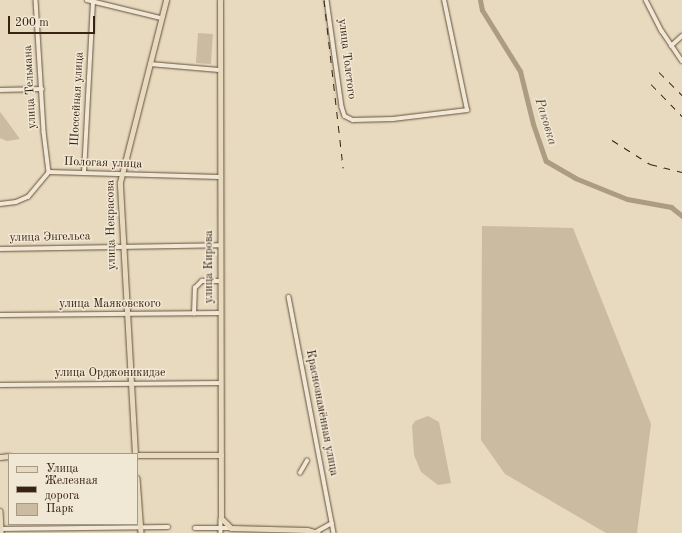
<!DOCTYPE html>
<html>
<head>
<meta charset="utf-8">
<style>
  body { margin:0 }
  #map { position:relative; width:682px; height:533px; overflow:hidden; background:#e8dabf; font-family:"Old Standard TT",serif }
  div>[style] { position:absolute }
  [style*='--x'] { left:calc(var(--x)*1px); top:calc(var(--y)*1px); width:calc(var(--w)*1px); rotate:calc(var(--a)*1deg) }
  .green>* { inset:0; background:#cabba1; transform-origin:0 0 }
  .river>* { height:5px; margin:-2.5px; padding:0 2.5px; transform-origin:2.5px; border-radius:2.5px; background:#ac9c84 }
  .roads { filter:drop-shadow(0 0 1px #64513c) drop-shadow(0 0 1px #64513c) }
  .minor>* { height:3.5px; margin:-1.75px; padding:0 1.75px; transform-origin:1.75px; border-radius:1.75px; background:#f0e7d5 }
  .major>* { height:4.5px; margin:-2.25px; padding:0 2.25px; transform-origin:2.25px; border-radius:2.25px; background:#e8dabf }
  .highway>* { height:5px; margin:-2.5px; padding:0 2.5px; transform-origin:2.5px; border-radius:2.5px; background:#e8dabf }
  .rail>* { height:1px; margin-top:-0.5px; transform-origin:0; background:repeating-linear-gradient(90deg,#382310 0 7px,transparent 0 14px) }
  span { translate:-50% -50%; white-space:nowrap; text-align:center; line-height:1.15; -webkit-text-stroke:3px #f0e7d5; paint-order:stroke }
  .street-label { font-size:12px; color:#382310 }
  .water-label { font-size:13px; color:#614d39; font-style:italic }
  .legend { position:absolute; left:8px; top:453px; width:130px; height:72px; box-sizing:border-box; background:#f0e7d5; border:1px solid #a69986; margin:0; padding:5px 7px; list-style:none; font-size:12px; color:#382310 }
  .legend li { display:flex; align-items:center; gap:8px; height:20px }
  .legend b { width:20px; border:1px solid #a69986 }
  .scale { position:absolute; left:8px; top:16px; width:87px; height:18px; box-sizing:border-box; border:2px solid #382310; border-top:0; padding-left:5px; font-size:12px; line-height:14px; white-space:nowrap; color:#382310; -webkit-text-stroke:3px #f0e7d5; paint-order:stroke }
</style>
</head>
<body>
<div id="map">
  <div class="green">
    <div style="left:198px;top:33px;width:15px;height:30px;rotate:4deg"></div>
    <div style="clip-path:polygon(0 112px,1px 113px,20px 139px,7px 141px,0 138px)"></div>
    <div style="clip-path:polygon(482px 226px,573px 228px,651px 424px,637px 533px,606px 533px,505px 474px,481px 440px)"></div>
    <div style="clip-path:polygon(428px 416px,439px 422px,451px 483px,438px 485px,421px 472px,414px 455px,412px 426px,415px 421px)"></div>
  </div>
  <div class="river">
    <div style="--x:480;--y:0;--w:10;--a:79"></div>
    <div style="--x:482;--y:10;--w:72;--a:58.1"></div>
    <div style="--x:520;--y:71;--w:55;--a:76.2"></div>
    <div style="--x:533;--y:124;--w:39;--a:71"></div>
    <div style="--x:546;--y:161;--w:34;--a:30"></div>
    <div style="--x:575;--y:178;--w:56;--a:22"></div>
    <div style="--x:627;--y:199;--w:45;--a:10.3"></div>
    <div style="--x:671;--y:207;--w:14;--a:39"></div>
  </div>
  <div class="roads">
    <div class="minor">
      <div style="--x:36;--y:0;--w:132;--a:86.5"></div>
      <div style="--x:44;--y:132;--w:40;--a:82.9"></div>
      <div style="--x:87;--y:0;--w:76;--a:13.7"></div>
      <div style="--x:327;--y:0;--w:108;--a:82"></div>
      <div style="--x:342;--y:107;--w:9;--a:72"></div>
      <div style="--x:345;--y:116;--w:9;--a:27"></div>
      <div style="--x:353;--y:120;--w:40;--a:-1.4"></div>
      <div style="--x:393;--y:119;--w:75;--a:-6.9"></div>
      <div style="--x:467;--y:110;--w:112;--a:-101.8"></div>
      <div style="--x:646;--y:0;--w:35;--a:63"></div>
      <div style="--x:662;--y:31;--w:36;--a:56"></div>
      <div style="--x:671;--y:46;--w:15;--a:-42"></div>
      <div style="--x:150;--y:64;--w:69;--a:5"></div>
      <div style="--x:0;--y:90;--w:42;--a:-1.4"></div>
      <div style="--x:49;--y:172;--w:170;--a:1.7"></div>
      <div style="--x:84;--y:173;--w:171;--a:-87"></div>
      <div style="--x:0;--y:204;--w:16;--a:-7"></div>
      <div style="--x:16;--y:202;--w:13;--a:-23"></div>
      <div style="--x:28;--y:197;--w:33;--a:-50"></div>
      <div style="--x:0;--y:249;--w:220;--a:-1"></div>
      <div style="--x:289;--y:297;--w:240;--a:79.2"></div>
      <div style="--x:194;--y:314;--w:26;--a:-88"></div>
      <div style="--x:195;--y:288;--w:10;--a:-45"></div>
      <div style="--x:202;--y:281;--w:18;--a:0"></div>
      <div style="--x:0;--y:315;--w:220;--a:-0.5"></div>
      <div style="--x:0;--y:385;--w:220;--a:-0.5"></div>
      <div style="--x:300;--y:473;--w:14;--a:-60"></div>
      <div style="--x:221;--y:519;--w:14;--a:90"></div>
      <div style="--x:195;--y:528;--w:36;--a:0"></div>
      <div style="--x:0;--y:529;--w:168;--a:-0.7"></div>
      <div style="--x:316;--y:532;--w:18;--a:-29"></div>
    </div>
    <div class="major">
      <div style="--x:137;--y:478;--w:55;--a:85.8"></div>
      <div style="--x:0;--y:511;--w:22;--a:87"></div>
    </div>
    <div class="highway">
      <div style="--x:220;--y:0;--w:518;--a:89.89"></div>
      <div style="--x:221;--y:518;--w:14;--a:45"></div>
      <div style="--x:231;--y:528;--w:76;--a:1.5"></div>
      <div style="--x:307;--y:530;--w:11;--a:15"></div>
      <div style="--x:135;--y:454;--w:272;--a:-93.2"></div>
      <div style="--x:120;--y:182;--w:188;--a:-75.8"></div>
      <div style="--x:137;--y:455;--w:84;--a:0"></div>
      <div style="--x:0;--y:457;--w:9;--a:-6"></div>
    </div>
  </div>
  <div class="rail">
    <div style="--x:324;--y:0;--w:169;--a:83.5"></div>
    <div style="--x:659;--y:72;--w:33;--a:45"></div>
    <div style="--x:651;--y:84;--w:45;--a:45.9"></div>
    <div style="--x:612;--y:140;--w:45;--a:32.3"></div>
    <div style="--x:650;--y:164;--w:33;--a:14"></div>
  </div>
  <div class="street-label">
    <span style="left:346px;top:59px;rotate:83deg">улица Толстого</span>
    <span style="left:31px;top:87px;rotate:-93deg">улица Тельмана</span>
    <span style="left:78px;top:99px;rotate:-87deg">Шоссейная улица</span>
    <span style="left:103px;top:164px;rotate:2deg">Пологая улица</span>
    <span style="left:112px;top:225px;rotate:-91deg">улица Некрасова</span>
    <span style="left:50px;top:238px;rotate:-1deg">улица Энгельса</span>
    <span style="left:210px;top:267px;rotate:-90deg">улица Кирова</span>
    <span style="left:110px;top:305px">улица Маяковского</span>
    <span style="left:110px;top:374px">улица Орджоникидзе</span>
    <span style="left:321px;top:413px;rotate:79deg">Краснознамённая улица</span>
  </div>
  <div class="water-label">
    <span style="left:545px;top:122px;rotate:73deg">Раковка</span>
  </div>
  <ul class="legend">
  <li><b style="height:5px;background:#e8dabf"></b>Улица</li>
  <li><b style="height:5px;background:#382310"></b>Железная дорога</li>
  <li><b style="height:11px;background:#cabba1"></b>Парк</li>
  </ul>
  <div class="scale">200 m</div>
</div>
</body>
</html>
